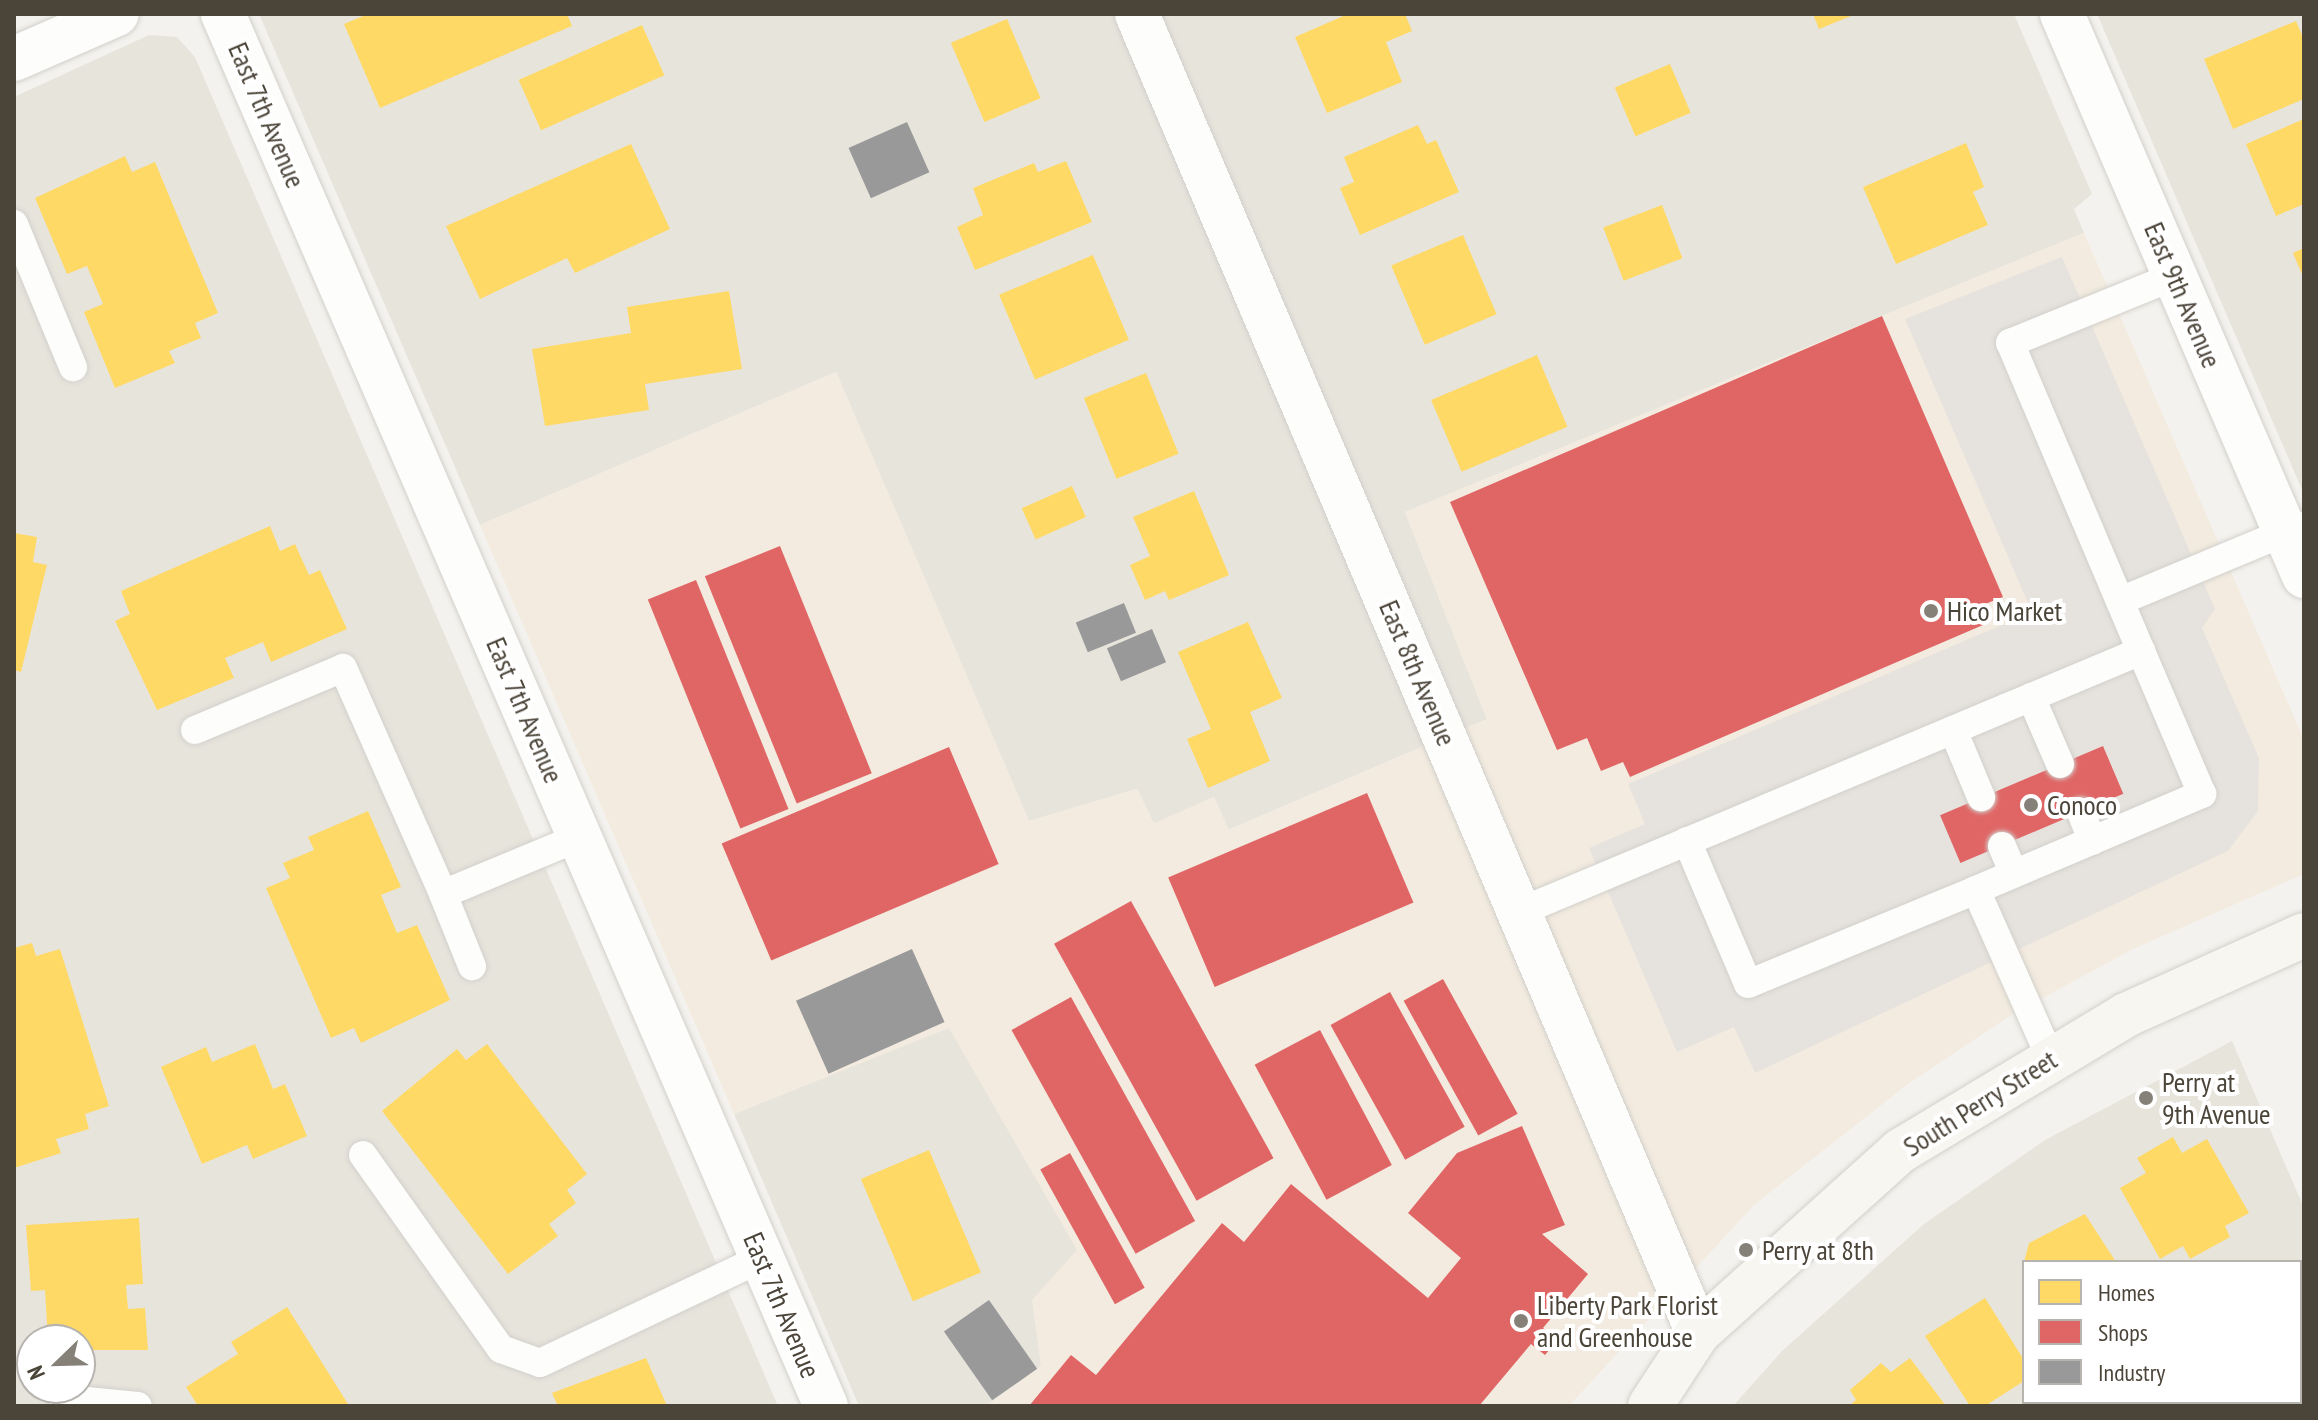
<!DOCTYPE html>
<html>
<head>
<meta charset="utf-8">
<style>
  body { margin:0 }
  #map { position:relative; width:2318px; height:1420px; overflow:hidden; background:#f4f2ee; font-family:"PT Sans Narrow",sans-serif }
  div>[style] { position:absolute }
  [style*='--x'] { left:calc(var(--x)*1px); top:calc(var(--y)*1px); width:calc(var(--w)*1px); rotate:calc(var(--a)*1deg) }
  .residential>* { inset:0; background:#e7e4dc }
  .commercial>* { inset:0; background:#f3ebdf }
  .parking>* { inset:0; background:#e6e3df }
  .homes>* { inset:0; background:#ffd966; transform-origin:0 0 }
  .shops>* { inset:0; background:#e06666; transform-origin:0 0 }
  .industry>* { inset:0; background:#999; transform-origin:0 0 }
  .roads { filter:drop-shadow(0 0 2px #d2d0cb) drop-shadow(0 0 2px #d2d0cb) }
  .service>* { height:28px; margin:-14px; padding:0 14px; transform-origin:14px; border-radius:14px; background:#fdfdfc }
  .minor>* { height:44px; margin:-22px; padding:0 22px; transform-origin:22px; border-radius:22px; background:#fdfdfc }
  .tertiary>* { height:44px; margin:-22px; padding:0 22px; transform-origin:22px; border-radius:22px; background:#fdfdfc }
  .secondary>* { height:44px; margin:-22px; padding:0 22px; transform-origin:22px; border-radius:22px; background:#f7f6f1 }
  .dots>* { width:22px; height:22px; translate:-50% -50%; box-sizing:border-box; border:4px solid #fff; border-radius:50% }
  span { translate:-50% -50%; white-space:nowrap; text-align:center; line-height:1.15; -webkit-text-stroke:8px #fff; paint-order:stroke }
  .street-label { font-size:28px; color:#4b4439 }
  .poi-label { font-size:28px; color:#4b4439 }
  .left { translate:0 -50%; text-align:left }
  .frame { position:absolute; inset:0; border:16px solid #4b4439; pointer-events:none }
  .legend { position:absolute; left:2022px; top:1260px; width:280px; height:144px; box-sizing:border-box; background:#fff; border:2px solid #b7b4b0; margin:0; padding:10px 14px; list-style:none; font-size:24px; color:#4b4439 }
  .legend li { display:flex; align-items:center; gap:16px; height:40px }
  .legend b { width:40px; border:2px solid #b7b4b0 }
  .north { position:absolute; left:16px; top:1324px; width:80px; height:80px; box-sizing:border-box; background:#fff; border:2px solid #b7b4b0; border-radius:50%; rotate:247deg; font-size:22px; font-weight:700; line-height:32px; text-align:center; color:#4b4439 }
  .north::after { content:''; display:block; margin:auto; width:28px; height:36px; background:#868178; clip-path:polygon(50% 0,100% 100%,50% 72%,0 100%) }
</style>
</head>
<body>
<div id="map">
  <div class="residential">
    <div style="clip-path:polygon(259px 14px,2014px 14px,2092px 194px,2074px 209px,2084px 233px,1405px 512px,1487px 719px,1228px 830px,1214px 797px,1154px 824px,1137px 789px,1029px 821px,836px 372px,480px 525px)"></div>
    <div style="clip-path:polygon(2097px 14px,2304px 14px,2304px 492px,2303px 492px)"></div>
    <div style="clip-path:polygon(evenodd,149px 35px,177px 37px,195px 57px,778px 1406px,14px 1406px,14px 97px,149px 35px,32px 1340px,80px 1340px,80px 1388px,32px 1388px,32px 1340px)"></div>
    <div style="clip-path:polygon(949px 1027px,1078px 1250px,1033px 1300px,1041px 1366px,986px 1406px,859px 1406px,734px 1114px)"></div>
    <div style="clip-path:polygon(2232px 1041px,2304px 1208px,2304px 1284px,2300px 1262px,2024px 1262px,2024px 1402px,2208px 1406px,1733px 1406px,1782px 1351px,1924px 1224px,2045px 1140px)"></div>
  </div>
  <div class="commercial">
    <div style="clip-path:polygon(2084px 233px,2304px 740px,2304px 874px,2133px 949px,2013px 1014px,1908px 1084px,1755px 1204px,1569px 1406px,986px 1406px,1041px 1366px,1032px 1300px,1077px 1250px,949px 1028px,734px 1114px,480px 525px,836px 372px,1029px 821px,1137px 789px,1154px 823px,1214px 797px,1229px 830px,1487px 719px,1405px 512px)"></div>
  </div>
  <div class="parking">
    <div style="clip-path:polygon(2062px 257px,2215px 609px,2202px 628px,2259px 758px,2258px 811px,2228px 851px,1755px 1073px,1734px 1027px,1677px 1052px,1589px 848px,1645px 824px,1628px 784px,2032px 612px,1905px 319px)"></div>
  </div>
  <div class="homes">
    <div style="clip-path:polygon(368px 14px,567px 14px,572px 26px,380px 108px,344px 24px)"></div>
    <div style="clip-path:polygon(1348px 14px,1405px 14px,1412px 31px,1386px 42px,1402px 82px,1327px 113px,1295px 37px)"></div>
    <div style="clip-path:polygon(1813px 14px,1856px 14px,1819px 29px)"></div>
    <div style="left:1007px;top:19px;width:86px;height:61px;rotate:67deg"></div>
    <div style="clip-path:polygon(2296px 21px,2304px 40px,2304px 99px,2233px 129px,2204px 59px)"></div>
    <div style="left:642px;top:25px;width:55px;height:135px;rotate:66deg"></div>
    <div style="left:1670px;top:64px;width:53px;height:60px;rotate:67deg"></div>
    <div style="clip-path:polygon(2304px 119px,2304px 204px,2276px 216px,2246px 144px)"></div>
    <div style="clip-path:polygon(1418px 125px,1427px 144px,1436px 140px,1459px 192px,1360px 235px,1340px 188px,1354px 182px,1344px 157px)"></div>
    <div style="clip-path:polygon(1966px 143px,1984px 187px,1973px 192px,1988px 225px,1896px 264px,1863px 187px)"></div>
    <div style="clip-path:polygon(631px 144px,670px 229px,575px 273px,567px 258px,480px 299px,446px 226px)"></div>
    <div style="clip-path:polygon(125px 156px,132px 172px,155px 162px,218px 313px,195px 323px,201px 338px,169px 351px,175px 363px,115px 388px,84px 312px,103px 304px,87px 266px,67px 274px,35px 198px)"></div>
    <div style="clip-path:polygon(1066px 161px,1092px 222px,975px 270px,957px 227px,983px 215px,973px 188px,1034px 163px,1038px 172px)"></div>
    <div style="left:1662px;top:205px;width:57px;height:63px;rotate:69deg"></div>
    <div style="left:1463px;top:235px;width:86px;height:78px;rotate:67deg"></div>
    <div style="clip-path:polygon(2304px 248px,2304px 279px,2293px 253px)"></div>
    <div style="left:1093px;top:255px;width:92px;height:102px;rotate:67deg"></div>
    <div style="clip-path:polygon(729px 291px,742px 369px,645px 384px,649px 410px,545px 426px,532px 349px,631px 333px,627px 307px)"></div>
    <div style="left:1537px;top:355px;width:78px;height:115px;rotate:67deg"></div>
    <div style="left:1146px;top:373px;width:87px;height:67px;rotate:68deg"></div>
    <div style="left:1072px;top:486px;width:34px;height:55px;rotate:66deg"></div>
    <div style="clip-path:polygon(1194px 491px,1229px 575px,1169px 600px,1165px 591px,1145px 600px,1130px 565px,1150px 556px,1133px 517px)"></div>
    <div style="clip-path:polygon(270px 526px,280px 551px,295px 544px,309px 575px,320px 570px,347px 629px,271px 662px,263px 642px,225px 658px,234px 678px,157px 710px,115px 621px,130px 614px,121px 591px)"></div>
    <div style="clip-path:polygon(14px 533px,37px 537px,33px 562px,47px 565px,21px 672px,14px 670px)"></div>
    <div style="clip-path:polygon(1248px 622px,1282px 698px,1250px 712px,1270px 761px,1208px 788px,1187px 739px,1211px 729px,1178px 652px)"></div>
    <div style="clip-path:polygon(368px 811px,401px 887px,381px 895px,397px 933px,417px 925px,450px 1000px,361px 1043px,354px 1028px,331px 1038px,266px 888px,290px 878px,283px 863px,314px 850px,308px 837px)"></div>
    <div style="clip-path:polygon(32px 943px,36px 956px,60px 949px,109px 1106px,85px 1114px,89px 1129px,56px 1139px,61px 1153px,14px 1168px,14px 948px)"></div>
    <div style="clip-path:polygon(255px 1044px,273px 1089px,285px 1084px,307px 1136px,253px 1159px,247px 1145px,202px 1164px,161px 1067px,206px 1047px,212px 1062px)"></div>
    <div style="clip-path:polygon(487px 1044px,587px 1174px,567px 1190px,576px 1203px,549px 1224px,558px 1236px,508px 1274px,382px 1111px,457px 1049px,466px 1060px)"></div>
    <div style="clip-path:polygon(2173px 1137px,2182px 1153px,2207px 1139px,2249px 1213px,2225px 1226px,2230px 1237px,2190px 1259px,2183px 1246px,2160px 1259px,2120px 1188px,2146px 1173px,2137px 1158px)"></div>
    <div style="left:929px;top:1150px;width:133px;height:74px;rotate:67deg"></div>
    <div style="clip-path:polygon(2085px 1214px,2116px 1262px,2024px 1262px,2029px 1243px)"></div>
    <div style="clip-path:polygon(139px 1218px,143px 1284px,126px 1285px,128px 1309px,145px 1308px,148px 1350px,80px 1350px,80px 1340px,48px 1340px,45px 1290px,31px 1291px,26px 1225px)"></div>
    <div style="clip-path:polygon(1985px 1298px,2024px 1360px,2024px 1381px,1985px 1406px,1970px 1406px,1925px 1336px)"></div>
    <div style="clip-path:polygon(287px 1307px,348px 1404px,198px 1406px,186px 1387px,238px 1354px,231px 1342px)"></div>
    <div style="clip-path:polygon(646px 1358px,667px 1406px,558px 1406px,552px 1393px)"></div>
    <div style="clip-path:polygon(1910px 1358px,1946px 1406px,1849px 1406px,1856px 1400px,1850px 1390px,1881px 1363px,1891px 1372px)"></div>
  </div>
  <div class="shops">
    <div style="clip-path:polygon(1882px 316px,2003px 597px,1975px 608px,1983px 625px,1630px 777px,1623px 762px,1601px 771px,1587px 738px,1557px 750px,1450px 502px)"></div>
    <div style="left:780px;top:546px;width:245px;height:81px;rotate:68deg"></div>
    <div style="left:696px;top:580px;width:247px;height:52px;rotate:68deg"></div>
    <div style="left:2103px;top:746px;width:52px;height:177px;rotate:67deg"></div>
    <div style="left:949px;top:747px;width:127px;height:247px;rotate:67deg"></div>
    <div style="left:1367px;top:793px;width:119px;height:216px;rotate:67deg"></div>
    <div style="left:1131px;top:901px;width:294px;height:88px;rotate:61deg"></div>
    <div style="left:1443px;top:979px;width:154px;height:45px;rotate:61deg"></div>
    <div style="left:1390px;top:992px;width:154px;height:68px;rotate:61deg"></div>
    <div style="left:1071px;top:997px;width:256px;height:68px;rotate:61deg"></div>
    <div style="left:1320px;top:1030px;width:153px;height:74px;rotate:62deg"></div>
    <div style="clip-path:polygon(1522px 1126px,1565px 1225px,1542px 1234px,1588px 1274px,1543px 1328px,1557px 1340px,1545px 1355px,1531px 1344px,1479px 1406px,1029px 1406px,1071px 1355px,1096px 1375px,1222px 1223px,1244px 1242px,1291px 1184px,1428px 1298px,1461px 1258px,1408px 1213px,1457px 1153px)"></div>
    <div style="left:1070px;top:1153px;width:154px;height:34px;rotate:61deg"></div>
  </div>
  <div class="industry">
    <div style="left:907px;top:122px;width:55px;height:64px;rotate:66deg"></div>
    <div style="left:1124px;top:603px;width:32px;height:52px;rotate:68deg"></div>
    <div style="left:1152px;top:629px;width:36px;height:49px;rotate:67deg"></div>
    <div style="left:912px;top:949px;width:80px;height:127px;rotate:66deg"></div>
    <div style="left:989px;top:1300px;width:84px;height:55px;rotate:55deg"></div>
  </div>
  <div class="roads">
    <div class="service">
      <div style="--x:14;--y:224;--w:155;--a:67.6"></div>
      <div style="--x:2120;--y:601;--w:195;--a:-22.6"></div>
      <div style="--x:2031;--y:697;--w:73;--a:66.6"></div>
      <div style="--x:195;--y:730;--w:160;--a:-22.7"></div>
      <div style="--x:343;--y:668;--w:247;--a:66.1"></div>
      <div style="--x:443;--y:894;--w:148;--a:-22.6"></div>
      <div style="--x:1953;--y:730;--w:73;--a:67.3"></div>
      <div style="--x:2081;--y:812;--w:31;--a:69"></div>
      <div style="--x:1687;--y:841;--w:155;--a:66.9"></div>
      <div style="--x:1748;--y:984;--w:247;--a:-22.4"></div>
      <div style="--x:1976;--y:890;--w:185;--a:66.1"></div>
      <div style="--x:2002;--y:846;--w:30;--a:67"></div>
      <div style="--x:1976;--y:890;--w:246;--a:-23"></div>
      <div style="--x:2202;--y:794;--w:155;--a:-113.1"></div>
      <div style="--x:443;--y:894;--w:78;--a:68.1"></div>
      <div style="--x:1519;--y:912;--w:675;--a:-22.76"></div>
      <div style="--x:2141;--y:651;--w:335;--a:-113"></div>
      <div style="--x:2010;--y:343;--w:178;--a:-22.1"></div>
      <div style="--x:363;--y:1155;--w:238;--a:54.6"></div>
      <div style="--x:501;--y:1349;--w:41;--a:19.7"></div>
      <div style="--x:540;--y:1363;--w:246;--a:-25.3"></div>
      <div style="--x:63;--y:1406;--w:14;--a:-25"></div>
      <div style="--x:76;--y:1400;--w:62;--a:5.5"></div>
    </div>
    <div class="minor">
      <div style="--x:223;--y:14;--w:1517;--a:66.58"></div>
      <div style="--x:1137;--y:14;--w:1433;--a:66.96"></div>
      <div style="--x:14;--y:59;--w:112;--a:-23.6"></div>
    </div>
    <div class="tertiary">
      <div style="--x:2062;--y:14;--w:612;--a:66.7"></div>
    </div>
    <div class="secondary">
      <div style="--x:1650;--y:1406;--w:87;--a:-56.7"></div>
      <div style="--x:1698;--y:1333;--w:272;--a:-42"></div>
      <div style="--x:1900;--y:1151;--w:264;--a:-31"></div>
      <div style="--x:2126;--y:1015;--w:195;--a:-24.2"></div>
    </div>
  </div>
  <div class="dots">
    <div style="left:1931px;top:611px;background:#868178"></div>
    <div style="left:2031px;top:805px;background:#868178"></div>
    <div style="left:2146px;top:1098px;background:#868178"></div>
    <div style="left:1746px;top:1250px;background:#868178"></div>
    <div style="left:1521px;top:1321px;background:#868178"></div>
  </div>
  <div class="street-label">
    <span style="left:267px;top:115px;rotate:67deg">East 7th Avenue</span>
    <span style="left:2183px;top:295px;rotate:67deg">East 9th Avenue</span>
    <span style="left:1418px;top:673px;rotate:67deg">East 8th Avenue</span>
    <span style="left:525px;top:710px;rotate:67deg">East 7th Avenue</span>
    <span style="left:1980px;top:1103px;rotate:-32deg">South Perry Street</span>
    <span style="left:782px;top:1305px;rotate:67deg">East 7th Avenue</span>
  </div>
  <div class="poi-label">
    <span class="left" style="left:1947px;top:611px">Hico Market</span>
    <span class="left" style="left:2047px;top:805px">Conoco</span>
    <span class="left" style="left:2162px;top:1098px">Perry at<br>9th Avenue</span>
    <span class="left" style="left:1762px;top:1250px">Perry at 8th</span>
    <span class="left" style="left:1537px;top:1321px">Liberty Park Florist<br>and Greenhouse</span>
  </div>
  <div class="frame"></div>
  <ul class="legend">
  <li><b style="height:22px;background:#ffd966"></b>Homes</li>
  <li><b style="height:22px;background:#e06666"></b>Shops</li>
  <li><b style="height:22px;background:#999"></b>Industry</li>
  </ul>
  <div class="north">N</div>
</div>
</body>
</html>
